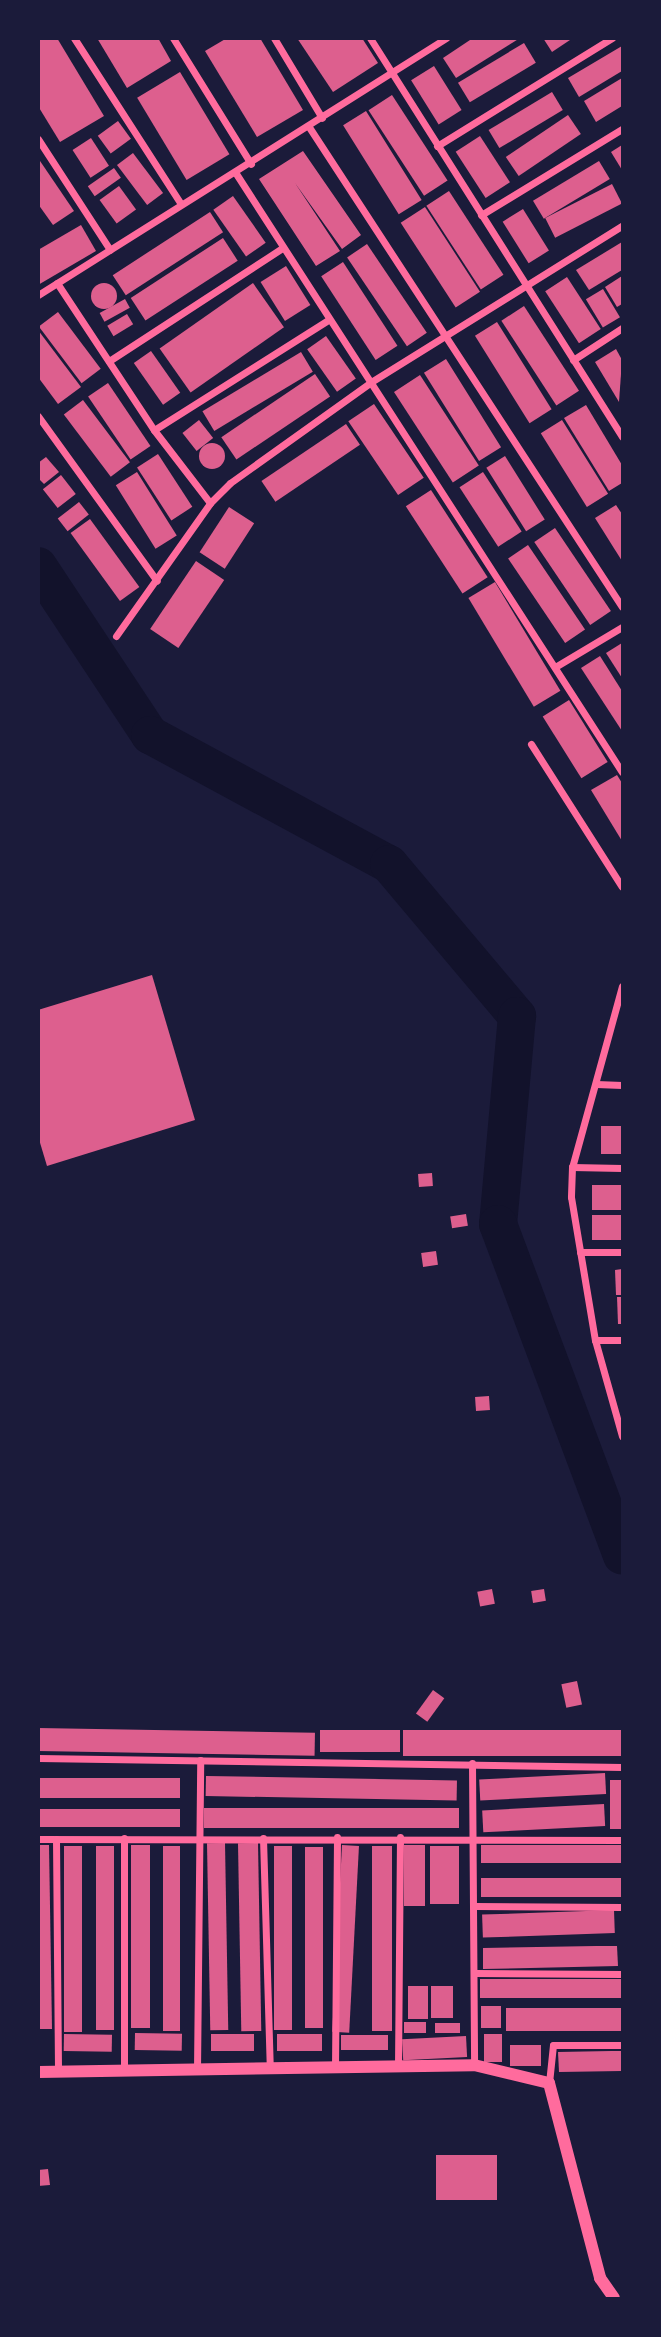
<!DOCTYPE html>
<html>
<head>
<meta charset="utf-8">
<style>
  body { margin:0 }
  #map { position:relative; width:661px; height:2337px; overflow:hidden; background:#1b1b3a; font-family:Georgia,serif }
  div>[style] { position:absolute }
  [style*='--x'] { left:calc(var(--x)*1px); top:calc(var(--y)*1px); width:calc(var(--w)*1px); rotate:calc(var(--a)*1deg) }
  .river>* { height:38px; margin:-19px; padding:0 19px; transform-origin:19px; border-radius:19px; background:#12122b }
  .building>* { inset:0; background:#dd5f8e; transform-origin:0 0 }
  .round { border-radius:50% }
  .minor>* { height:7px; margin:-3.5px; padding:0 3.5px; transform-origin:3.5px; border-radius:3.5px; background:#ff6b9d }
  .tertiary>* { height:12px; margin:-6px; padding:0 6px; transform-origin:6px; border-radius:6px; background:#ff6b9d }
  span { translate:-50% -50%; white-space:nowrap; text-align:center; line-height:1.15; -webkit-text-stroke:5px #1b1b3a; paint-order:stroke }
  .frame { position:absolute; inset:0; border:40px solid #1b1b3a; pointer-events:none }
</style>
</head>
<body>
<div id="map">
  <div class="river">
    <div style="--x:38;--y:566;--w:203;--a:56.5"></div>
    <div style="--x:150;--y:735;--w:272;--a:28.4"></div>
    <div style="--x:389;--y:864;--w:199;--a:49.9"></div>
    <div style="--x:517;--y:1016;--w:209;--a:95.2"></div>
    <div style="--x:498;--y:1224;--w:354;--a:69.5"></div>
  </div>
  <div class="building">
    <div style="clip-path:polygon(38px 38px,57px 38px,104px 116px,60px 142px,38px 106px)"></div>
    <div style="clip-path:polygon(97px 38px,158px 38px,171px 61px,127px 88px)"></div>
    <div style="clip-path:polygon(227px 38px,260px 38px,303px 110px,257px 137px,205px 51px)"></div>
    <div style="clip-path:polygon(297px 38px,362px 38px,378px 63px,333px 92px)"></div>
    <div style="clip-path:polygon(473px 38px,520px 38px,456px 78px,443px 58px)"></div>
    <div style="clip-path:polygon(543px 38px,573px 38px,552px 52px)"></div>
    <div style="left:524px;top:43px;width:23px;height:77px;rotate:59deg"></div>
    <div style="clip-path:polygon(622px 46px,622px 71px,579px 97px,568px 78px)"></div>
    <div style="left:434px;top:66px;width:52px;height:27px;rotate:58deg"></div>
    <div style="left:180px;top:72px;width:96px;height:50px;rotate:59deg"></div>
    <div style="clip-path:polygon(622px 78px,622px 106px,596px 122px,584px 101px)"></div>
    <div style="left:552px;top:92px;width:21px;height:74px;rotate:59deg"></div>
    <div style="left:392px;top:95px;width:102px;height:28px;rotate:57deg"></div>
    <div style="left:366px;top:111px;width:105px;height:27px;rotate:58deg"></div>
    <div style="left:568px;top:115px;width:23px;height:75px;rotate:56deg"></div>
    <div style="left:118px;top:121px;width:22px;height:25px;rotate:54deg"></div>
    <div style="left:480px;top:136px;width:55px;height:29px;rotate:57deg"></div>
    <div style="left:91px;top:138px;width:33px;height:22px;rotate:57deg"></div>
    <div style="clip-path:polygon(622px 145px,622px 170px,611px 152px)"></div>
    <div style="clip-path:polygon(303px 151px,361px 235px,342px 249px,295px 183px,340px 251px,316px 266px,259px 179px)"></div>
    <div style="left:133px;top:153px;width:50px;height:20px;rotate:53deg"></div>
    <div style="clip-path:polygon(38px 158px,74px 211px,53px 225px,38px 204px)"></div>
    <div style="left:599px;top:161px;width:21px;height:77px;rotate:59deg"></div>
    <div style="left:114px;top:168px;width:12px;height:32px;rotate:55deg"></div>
    <div style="left:612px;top:184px;width:22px;height:75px;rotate:63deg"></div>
    <div style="left:119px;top:186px;width:29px;height:24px;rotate:54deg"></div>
    <div style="left:449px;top:191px;width:100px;height:27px;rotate:57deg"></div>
    <div style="left:233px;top:196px;width:57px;height:24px;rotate:55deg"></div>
    <div style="left:425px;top:207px;width:101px;height:29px;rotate:57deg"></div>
    <div style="left:523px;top:209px;width:49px;height:24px;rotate:58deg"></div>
    <div style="left:210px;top:212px;width:24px;height:116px;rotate:57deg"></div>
    <div style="clip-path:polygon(81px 225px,96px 251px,38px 285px,38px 250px)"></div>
    <div style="left:223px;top:238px;width:27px;height:110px;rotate:57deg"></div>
    <div style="clip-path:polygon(622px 242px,622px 270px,589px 290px,576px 270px)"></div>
    <div style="left:367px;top:244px;width:107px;height:24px;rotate:56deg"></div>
    <div style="left:343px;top:262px;width:100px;height:26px;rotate:57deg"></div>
    <div style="left:286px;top:266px;width:46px;height:30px;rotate:58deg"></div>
    <div style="clip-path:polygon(622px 276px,622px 304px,617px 307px,605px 287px)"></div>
    <div style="left:567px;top:277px;width:62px;height:26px;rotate:57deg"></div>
    <div style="left:253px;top:283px;width:54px;height:114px;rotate:55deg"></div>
    <div class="round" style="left:91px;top:283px;width:26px;height:26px"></div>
    <div style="left:603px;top:289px;width:33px;height:20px;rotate:59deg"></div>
    <div style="left:125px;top:299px;width:10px;height:29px;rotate:61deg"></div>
    <div style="left:524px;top:306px;width:101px;height:27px;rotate:57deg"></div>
    <div style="left:58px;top:312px;width:71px;height:24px;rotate:53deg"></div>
    <div style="left:127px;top:314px;width:12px;height:23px;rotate:59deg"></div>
    <div style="left:497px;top:322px;width:103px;height:26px;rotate:58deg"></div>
    <div style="clip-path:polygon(38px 330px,81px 387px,58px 404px,38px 377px)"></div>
    <div style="left:326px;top:336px;width:52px;height:23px;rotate:55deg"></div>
    <div style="clip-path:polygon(616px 349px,622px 360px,619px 402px,595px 362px)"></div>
    <div style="left:151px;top:351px;width:51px;height:21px;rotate:55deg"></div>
    <div style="left:301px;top:352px;width:23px;height:115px;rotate:59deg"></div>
    <div style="left:446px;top:359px;width:104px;height:26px;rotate:58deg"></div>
    <div style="left:315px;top:374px;width:27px;height:113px;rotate:56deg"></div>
    <div style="left:420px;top:375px;width:108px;height:31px;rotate:57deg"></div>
    <div style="left:108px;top:383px;width:76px;height:24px;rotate:56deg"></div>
    <div style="left:83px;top:400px;width:78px;height:24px;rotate:53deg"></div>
    <div style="left:374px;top:404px;width:89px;height:31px;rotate:56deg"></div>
    <div style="clip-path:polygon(586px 405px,622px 465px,622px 483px,609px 491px,564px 418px)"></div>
    <div style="left:199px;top:420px;width:23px;height:21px;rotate:52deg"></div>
    <div style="left:562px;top:420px;width:87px;height:25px;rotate:58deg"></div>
    <div style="left:346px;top:424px;width:25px;height:102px;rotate:56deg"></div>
    <div class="round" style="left:199px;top:443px;width:26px;height:26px"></div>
    <div style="left:158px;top:454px;width:63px;height:25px;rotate:57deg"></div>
    <div style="left:505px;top:456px;width:75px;height:22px;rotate:58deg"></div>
    <div style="clip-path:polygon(46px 457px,59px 472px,44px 484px,38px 478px,38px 463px)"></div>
    <div style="left:137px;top:472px;width:75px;height:25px;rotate:58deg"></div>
    <div style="left:483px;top:472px;width:71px;height:28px;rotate:57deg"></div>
    <div style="left:61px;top:475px;width:24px;height:23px;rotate:52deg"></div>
    <div style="left:431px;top:490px;width:104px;height:30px;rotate:57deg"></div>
    <div style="left:79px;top:502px;width:16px;height:27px;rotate:52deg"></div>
    <div style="clip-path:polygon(616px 505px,622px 514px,622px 561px,595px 518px)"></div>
    <div style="left:229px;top:507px;width:30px;height:54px;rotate:33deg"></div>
    <div style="left:90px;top:519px;width:84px;height:24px;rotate:54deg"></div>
    <div style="left:555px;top:528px;width:100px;height:25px;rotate:56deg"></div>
    <div style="left:528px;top:545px;width:102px;height:24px;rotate:56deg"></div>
    <div style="left:196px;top:561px;width:34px;height:82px;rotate:34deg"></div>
    <div style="left:495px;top:582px;width:127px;height:31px;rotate:59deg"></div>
    <div style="clip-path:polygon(622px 643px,622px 678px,606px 653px)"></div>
    <div style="clip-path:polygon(600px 656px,622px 691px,622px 731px,581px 668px)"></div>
    <div style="left:569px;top:700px;width:73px;height:31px;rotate:58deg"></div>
    <div style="clip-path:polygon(617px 775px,622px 783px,622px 841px,591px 790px)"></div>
    <div style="clip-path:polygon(152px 975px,195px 1120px,47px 1166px,38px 1136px,38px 1010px)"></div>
    <div style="left:622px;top:1126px;width:28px;height:21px;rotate:90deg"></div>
    <div style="left:432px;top:1173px;width:13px;height:14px;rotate:86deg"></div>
    <div style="left:592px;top:1185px;width:30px;height:25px"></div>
    <div style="left:466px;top:1214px;width:12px;height:16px;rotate:81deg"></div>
    <div style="left:592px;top:1215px;width:30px;height:25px"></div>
    <div style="left:436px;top:1251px;width:14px;height:15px;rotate:82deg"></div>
    <div style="clip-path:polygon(622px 1269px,622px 1295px,616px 1295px,615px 1270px)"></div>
    <div style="clip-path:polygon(617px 1297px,622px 1297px,622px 1324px,618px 1324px)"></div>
    <div style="left:489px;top:1396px;width:14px;height:14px;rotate:86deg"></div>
    <div style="left:492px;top:1589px;width:15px;height:15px;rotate:79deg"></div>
    <div style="left:544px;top:1589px;width:12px;height:13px;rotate:81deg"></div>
    <div style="left:577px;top:1681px;width:24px;height:16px;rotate:78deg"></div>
    <div style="left:433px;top:1690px;width:14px;height:29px;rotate:36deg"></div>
    <div style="left:38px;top:1728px;width:277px;height:23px;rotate:1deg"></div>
    <div style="left:320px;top:1730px;width:80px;height:22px"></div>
    <div style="left:403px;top:1730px;width:219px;height:26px"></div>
    <div style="left:605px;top:1773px;width:21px;height:126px;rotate:87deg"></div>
    <div style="left:206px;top:1776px;width:251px;height:20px;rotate:1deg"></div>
    <div style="left:38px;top:1778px;width:142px;height:20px"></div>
    <div style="left:610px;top:1780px;width:12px;height:49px"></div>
    <div style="left:604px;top:1804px;width:22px;height:122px;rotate:87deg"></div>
    <div style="left:204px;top:1808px;width:255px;height:20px"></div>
    <div style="left:38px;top:1809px;width:142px;height:18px"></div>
    <div style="left:225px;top:1843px;width:187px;height:18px;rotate:89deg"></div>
    <div style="left:258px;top:1843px;width:188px;height:20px;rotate:89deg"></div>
    <div style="clip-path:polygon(38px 1845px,49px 1845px,52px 2029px,38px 2029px)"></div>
    <div style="left:131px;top:1845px;width:19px;height:183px"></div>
    <div style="left:342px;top:1845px;width:17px;height:187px;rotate:3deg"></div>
    <div style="left:404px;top:1845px;width:21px;height:61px"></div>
    <div style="left:622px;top:1845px;width:18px;height:141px;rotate:90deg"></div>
    <div style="left:64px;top:1846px;width:18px;height:186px"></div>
    <div style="left:96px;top:1846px;width:18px;height:184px"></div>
    <div style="left:163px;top:1846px;width:17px;height:185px"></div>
    <div style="left:274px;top:1846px;width:18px;height:184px"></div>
    <div style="left:372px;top:1846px;width:20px;height:185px"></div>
    <div style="left:430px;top:1846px;width:29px;height:58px"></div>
    <div style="left:305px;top:1847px;width:18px;height:181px"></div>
    <div style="left:622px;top:1878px;width:19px;height:141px;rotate:90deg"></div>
    <div style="left:614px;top:1910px;width:23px;height:132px;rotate:88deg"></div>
    <div style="clip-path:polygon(596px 1946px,617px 1946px,618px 1966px,483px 1969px,483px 1948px)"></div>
    <div style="left:622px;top:1979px;width:19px;height:142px;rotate:90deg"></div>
    <div style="left:408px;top:1986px;width:20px;height:33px"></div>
    <div style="left:431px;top:1986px;width:22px;height:32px"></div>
    <div style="left:481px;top:2006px;width:20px;height:22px"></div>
    <div style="left:622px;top:2008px;width:23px;height:116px;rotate:90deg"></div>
    <div style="left:404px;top:2022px;width:22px;height:11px"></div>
    <div style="left:460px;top:2023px;width:10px;height:25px;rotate:90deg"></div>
    <div style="left:135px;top:2033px;width:47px;height:17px;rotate:1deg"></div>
    <div style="left:64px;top:2034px;width:48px;height:17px;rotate:1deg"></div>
    <div style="left:211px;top:2034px;width:43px;height:17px"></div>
    <div style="left:322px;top:2034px;width:17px;height:45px;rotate:90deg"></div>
    <div style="left:484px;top:2034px;width:18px;height:28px"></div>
    <div style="left:388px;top:2035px;width:15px;height:47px;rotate:90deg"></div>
    <div style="left:466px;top:2036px;width:21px;height:64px;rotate:87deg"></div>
    <div style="left:510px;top:2045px;width:31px;height:21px"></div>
    <div style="clip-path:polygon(611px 2051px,622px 2051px,622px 2071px,559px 2072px,558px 2052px)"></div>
    <div style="left:497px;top:2155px;width:45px;height:61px;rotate:90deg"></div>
    <div style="clip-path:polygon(48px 2169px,50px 2185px,38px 2186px,38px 2170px)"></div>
  </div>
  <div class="minor">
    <div style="--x:74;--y:38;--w:197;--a:57.2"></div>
    <div style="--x:173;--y:38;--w:148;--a:58.2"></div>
    <div style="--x:274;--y:38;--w:93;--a:59"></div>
    <div style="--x:370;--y:38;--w:472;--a:57.7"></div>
    <div style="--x:309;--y:127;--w:573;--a:56.89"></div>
    <div style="--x:38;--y:139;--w:132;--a:57"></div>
    <div style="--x:437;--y:146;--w:206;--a:-31.7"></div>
    <div style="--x:235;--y:172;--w:714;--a:57.18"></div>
    <div style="--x:481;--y:215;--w:165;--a:-31.4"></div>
    <div style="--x:57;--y:283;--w:176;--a:56.6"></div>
    <div style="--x:154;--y:430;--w:92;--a:52.5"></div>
    <div style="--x:38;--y:295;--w:482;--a:-32.2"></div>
    <div style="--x:573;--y:360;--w:59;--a:-33.1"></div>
    <div style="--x:109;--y:361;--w:205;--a:-33.1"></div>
    <div style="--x:38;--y:416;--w:203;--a:54.2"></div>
    <div style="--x:154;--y:430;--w:206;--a:-32.3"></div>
    <div style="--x:116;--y:636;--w:163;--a:-54.7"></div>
    <div style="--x:210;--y:503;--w:28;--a:-45"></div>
    <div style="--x:230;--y:483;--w:173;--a:-35.6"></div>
    <div style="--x:371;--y:382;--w:296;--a:-31.9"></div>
    <div style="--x:555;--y:667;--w:78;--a:-30.8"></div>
    <div style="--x:531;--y:744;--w:169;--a:57.5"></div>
    <div style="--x:622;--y:986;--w:188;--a:105.4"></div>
    <div style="--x:572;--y:1167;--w:30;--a:92"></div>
    <div style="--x:571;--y:1197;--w:145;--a:80.5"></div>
    <div style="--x:595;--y:1340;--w:100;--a:74.3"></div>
    <div style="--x:596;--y:1084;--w:26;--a:2"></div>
    <div style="--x:572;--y:1167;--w:50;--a:1.1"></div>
    <div style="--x:580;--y:1252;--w:42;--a:0"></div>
    <div style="--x:595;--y:1340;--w:27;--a:0"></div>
    <div style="--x:38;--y:1758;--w:584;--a:0.88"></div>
    <div style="--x:472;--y:1763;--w:302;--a:89.6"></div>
    <div style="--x:124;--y:1838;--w:232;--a:90"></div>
    <div style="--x:263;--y:1838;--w:231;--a:88.3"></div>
    <div style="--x:38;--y:1839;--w:584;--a:0.1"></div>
    <div style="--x:56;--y:1839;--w:233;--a:89.5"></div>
    <div style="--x:474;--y:1906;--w:148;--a:0.4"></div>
    <div style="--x:475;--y:1973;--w:147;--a:0.4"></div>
    <div style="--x:398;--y:2066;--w:229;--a:-89.5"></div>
    <div style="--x:335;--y:2068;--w:231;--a:-89.5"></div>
    <div style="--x:197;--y:2070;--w:310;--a:-89.4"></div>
    <div style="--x:549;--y:2083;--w:38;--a:-84"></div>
    <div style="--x:553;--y:2045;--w:69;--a:0"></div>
  </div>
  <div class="tertiary">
    <div style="--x:38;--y:2072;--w:436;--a:-0.9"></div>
    <div style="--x:474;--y:2065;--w:77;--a:13.5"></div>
    <div style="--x:549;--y:2083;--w:202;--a:75.3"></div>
    <div style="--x:600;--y:2278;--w:24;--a:55"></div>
  </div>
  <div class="frame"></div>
</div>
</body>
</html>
